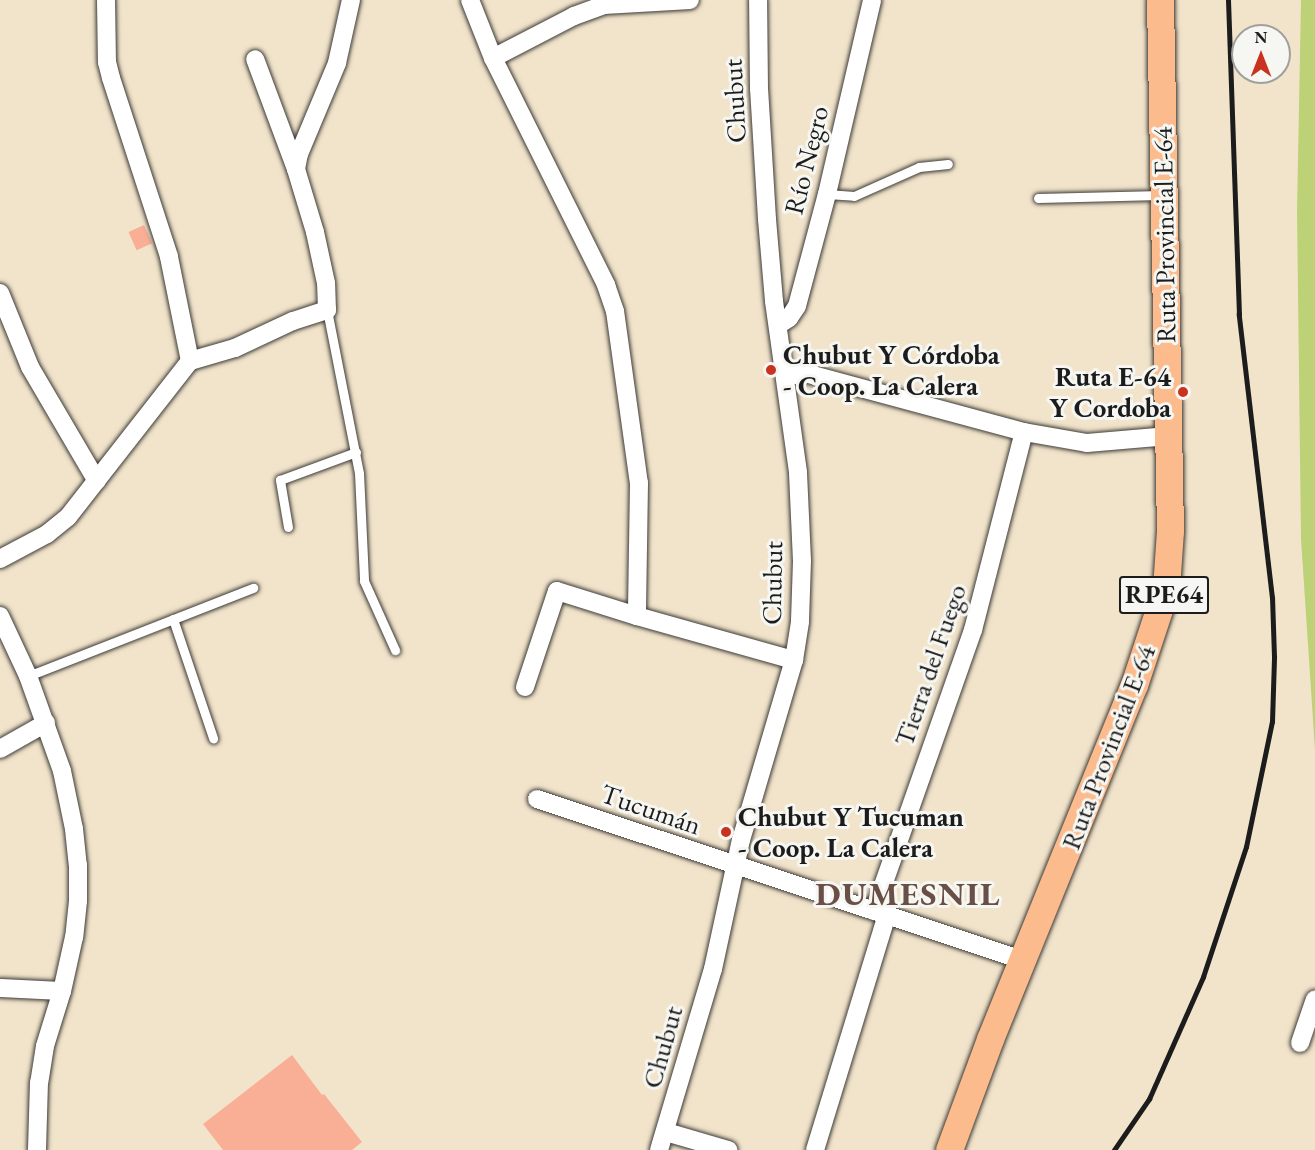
<!DOCTYPE html>
<html>
<head>
<meta charset="utf-8">
<style>
  body { margin:0 }
  #map { position:relative; width:1315px; height:1150px; overflow:hidden; background:#f2e4cb; font-family:"EB Garamond",serif }
  div>[style] { position:absolute }
  [style*='--x'] { left:calc(var(--x)*1px); top:calc(var(--y)*1px); width:calc(var(--w)*1px); rotate:calc(var(--a)*1deg) }
  .green>* { inset:0; background:#bdd276 }
  .building>* { inset:0; background:#f8af95; transform-origin:0 0 }
  .roads { filter:drop-shadow(0 0 2px #3c3a36) drop-shadow(0 0 2px #3c3a36) }
  .service>* { height:9px; margin:-4.5px; padding:0 4.5px; transform-origin:4.5px; border-radius:4.5px; background:#fff }
  .minor>* { height:18px; margin:-9px; padding:0 9px; transform-origin:9px; border-radius:9px; background:#fff }
  .primary>* { height:27px; margin:-13.5px; padding:0 13.5px; transform-origin:13.5px; border-radius:13.5px; background:#fbbb8c }
  .rail>* { height:4.5px; margin:-2.25px; padding:0 2.25px; transform-origin:2.25px; border-radius:2.25px; background:#1c1c1c }
  .dots>* { width:16px; height:16px; translate:-50% -50%; box-sizing:border-box; border:3px solid #f6f6f2; border-radius:50% }
  span { translate:-50% -50%; white-space:nowrap; text-align:center; line-height:1.15; -webkit-text-stroke:6px #f6f6f2; paint-order:stroke }
  .shield-label span { padding:2px 4px; background:#f6f6f2; border:2px solid; border-radius:4px; -webkit-text-stroke-width:0 }
  .shield-label { font-size:26px; color:#1c1c1c; font-weight:700 }
  .street-label { font-size:27px; color:#1c1c1c }
  .poi-label { font-size:27px; color:#1c1c1c; font-weight:700 }
  .left { translate:0 -50%; text-align:left }
  .right { translate:-100% -50%; text-align:right }
  .district-label { font-size:33px; color:#694f46; font-weight:700; letter-spacing:1.5px }
  .north { position:absolute; left:1231px; top:24px; width:60px; height:60px; box-sizing:border-box; background:#f6f6f2; border:2px solid #9f9f9c; border-radius:50%; rotate:0deg; font-size:16px; font-weight:700; line-height:24px; text-align:center; color:#1c1c1c }
  .north::after { content:''; display:block; margin:auto; width:21px; height:27px; background:#c8321e; clip-path:polygon(50% 0,100% 100%,50% 72%,0 100%) }
</style>
</head>
<body>
<div id="map">
  <div class="green">
    <div style="clip-path:polygon(1301px 0,1315px 0,1315px 750px,1301px 539px,1297px 211px)"></div>
  </div>
  <div class="building">
    <div style="left:144px;top:225px;width:20px;height:17px;rotate:66deg"></div>
    <div style="clip-path:polygon(292px 1055px,322px 1095px,324px 1094px,362px 1142px,352px 1150px,223px 1150px,203px 1124px)"></div>
  </div>
  <div class="roads">
    <div class="service">
      <div style="--x:827;--y:194;--w:27;--a:4"></div>
      <div style="--x:854;--y:196;--w:71;--a:-24"></div>
      <div style="--x:919;--y:167;--w:29;--a:-6"></div>
      <div style="--x:1038;--y:198;--w:123;--a:-1.4"></div>
      <div style="--x:327;--y:310;--w:166;--a:78.9"></div>
      <div style="--x:359;--y:473;--w:108;--a:87.3"></div>
      <div style="--x:364;--y:581;--w:76;--a:65.8"></div>
      <div style="--x:288;--y:527;--w:48;--a:-99.7"></div>
      <div style="--x:280;--y:480;--w:81;--a:-20.2"></div>
      <div style="--x:173;--y:619;--w:126;--a:71.4"></div>
      <div style="--x:28;--y:676;--w:242;--a:-21.4"></div>
    </div>
    <div class="minor">
      <div style="--x:106;--y:0;--w:62;--a:89.1"></div>
      <div style="--x:107;--y:62;--w:16;--a:76"></div>
      <div style="--x:111;--y:78;--w:188;--a:72"></div>
      <div style="--x:169;--y:257;--w:106;--a:78.6"></div>
      <div style="--x:470;--y:0;--w:62;--a:68.4"></div>
      <div style="--x:493;--y:58;--w:254;--a:63.5"></div>
      <div style="--x:606;--y:285;--w:28;--a:71"></div>
      <div style="--x:615;--y:311;--w:174;--a:82.1"></div>
      <div style="--x:639;--y:483;--w:133;--a:90.9"></div>
      <div style="--x:637;--y:616;--w:163;--a:15.7"></div>
      <div style="--x:493;--y:58;--w:91;--a:-27.4"></div>
      <div style="--x:574;--y:16;--w:32;--a:-20"></div>
      <div style="--x:604;--y:5;--w:86;--a:-3.3"></div>
      <div style="--x:296;--y:169;--w:15;--a:-79"></div>
      <div style="--x:299;--y:154;--w:99;--a:-67.3"></div>
      <div style="--x:337;--y:63;--w:65;--a:-77.5"></div>
      <div style="--x:0;--y:293;--w:80;--a:67.9"></div>
      <div style="--x:30;--y:367;--w:132;--a:59.6"></div>
      <div style="--x:778;--y:325;--w:13;--a:-32"></div>
      <div style="--x:789;--y:318;--w:14;--a:-56"></div>
      <div style="--x:797;--y:306;--w:116;--a:-75"></div>
      <div style="--x:827;--y:194;--w:199;--a:-76.9"></div>
      <div style="--x:785;--y:376;--w:24;--a:-5"></div>
      <div style="--x:809;--y:374;--w:223;--a:15.1"></div>
      <div style="--x:1024;--y:432;--w:64;--a:9.9"></div>
      <div style="--x:1087;--y:443;--w:82;--a:-4.9"></div>
      <div style="--x:0;--y:559;--w:53;--a:-28"></div>
      <div style="--x:47;--y:534;--w:27;--a:-39"></div>
      <div style="--x:68;--y:517;--w:198;--a:-52"></div>
      <div style="--x:190;--y:361;--w:47;--a:-16.1"></div>
      <div style="--x:235;--y:348;--w:64;--a:-25"></div>
      <div style="--x:293;--y:321;--w:36;--a:-18"></div>
      <div style="--x:327;--y:310;--w:27;--a:-92"></div>
      <div style="--x:326;--y:283;--w:52;--a:-102.2"></div>
      <div style="--x:315;--y:232;--w:66;--a:-106.8"></div>
      <div style="--x:296;--y:169;--w:117;--a:-110.4"></div>
      <div style="--x:0;--y:616;--w:66;--a:65"></div>
      <div style="--x:28;--y:676;--w:101;--a:70.3"></div>
      <div style="--x:62;--y:771;--w:59;--a:78.3"></div>
      <div style="--x:74;--y:829;--w:36;--a:84"></div>
      <div style="--x:78;--y:865;--w:36;--a:90"></div>
      <div style="--x:78;--y:901;--w:36;--a:96"></div>
      <div style="--x:74;--y:937;--w:55;--a:102.5"></div>
      <div style="--x:62;--y:991;--w:58;--a:107.2"></div>
      <div style="--x:45;--y:1046;--w:36;--a:99"></div>
      <div style="--x:39;--y:1082;--w:68;--a:91.7"></div>
      <div style="--x:525;--y:687;--w:101;--a:-71.6"></div>
      <div style="--x:557;--y:591;--w:84;--a:17.4"></div>
      <div style="--x:0;--y:749;--w:53;--a:-29.5"></div>
      <div style="--x:537;--y:799;--w:511;--a:18.36"></div>
      <div style="--x:874;--y:911;--w:298;--a:-70.6"></div>
      <div style="--x:973;--y:630;--w:204;--a:-75.6"></div>
      <div style="--x:0;--y:988;--w:62;--a:2.8"></div>
      <div style="--x:1300;--y:1043;--w:46;--a:-71.2"></div>
      <div style="--x:666;--y:1132;--w:65;--a:16.2"></div>
      <div style="--x:659;--y:1150;--w:189;--a:-73.4"></div>
      <div style="--x:713;--y:969;--w:132;--a:-77.8"></div>
      <div style="--x:741;--y:840;--w:188;--a:-73.6"></div>
      <div style="--x:794;--y:660;--w:39;--a:-81"></div>
      <div style="--x:800;--y:621;--w:60;--a:-88.1"></div>
      <div style="--x:802;--y:561;--w:89;--a:-92.6"></div>
      <div style="--x:798;--y:472;--w:173;--a:-98"></div>
      <div style="--x:774;--y:301;--w:82;--a:-94.9"></div>
      <div style="--x:767;--y:219;--w:130;--a:-93.5"></div>
      <div style="--x:759;--y:89;--w:89;--a:-90.6"></div>
      <div style="--x:815;--y:1150;--w:246;--a:-73"></div>
    </div>
    <div class="primary">
      <div style="--x:949;--y:1150;--w:118;--a:-69.7"></div>
      <div style="--x:990;--y:1039;--w:382;--a:-67.9"></div>
      <div style="--x:1134;--y:685;--w:102;--a:-71.7"></div>
      <div style="--x:1166;--y:588;--w:57;--a:-86"></div>
      <div style="--x:1170;--y:531;--w:531;--a:-91.08"></div>
    </div>
  </div>
  <div class="rail">
    <div style="--x:1114;--y:1150;--w:62;--a:-55.5"></div>
    <div style="--x:1149;--y:1099;--w:133;--a:-66.1"></div>
    <div style="--x:1203;--y:977;--w:137;--a:-71.7"></div>
    <div style="--x:1246;--y:847;--w:128;--a:-78.3"></div>
    <div style="--x:1272;--y:722;--w:65;--a:-88.2"></div>
    <div style="--x:1274;--y:657;--w:59;--a:-91.9"></div>
    <div style="--x:1272;--y:598;--w:285;--a:-96.7"></div>
    <div style="--x:1239;--y:315;--w:315;--a:-92"></div>
  </div>
  <div class="dots">
    <div style="left:771px;top:370px;background:#c8321e"></div>
    <div style="left:1183px;top:392px;background:#c8321e"></div>
    <div style="left:726px;top:832px;background:#c8321e"></div>
  </div>
  <div class="shield-label">
    <span style="left:1164px;top:595px">RPE64</span>
  </div>
  <div class="street-label">
    <span style="left:734px;top:101px;rotate:-93deg">Chubut</span>
    <span style="left:806px;top:160px;rotate:-76deg">Río Negro</span>
    <span style="left:1164px;top:235px;rotate:-91deg">Ruta Provincial E-64</span>
    <span style="left:772px;top:583px;rotate:-89deg">Chubut</span>
    <span style="left:930px;top:665px;rotate:-71deg">Tierra del Fuego</span>
    <span style="left:1108px;top:747px;rotate:-69deg">Ruta Provincial E-64</span>
    <span style="left:651px;top:809px;rotate:19deg">Tucumán</span>
    <span style="left:662px;top:1047px;rotate:-74deg">Chubut</span>
  </div>
  <div class="poi-label">
    <span class="left" style="left:783px;top:370px">Chubut Y Córdoba<br>- Coop. La Calera</span>
    <span class="right" style="left:1171px;top:392px">Ruta E-64<br>Y Cordoba</span>
    <span class="left" style="left:738px;top:832px">Chubut Y Tucuman<br>- Coop. La Calera</span>
  </div>
  <div class="district-label">
    <span style="left:908px;top:894px">DUMESNIL</span>
  </div>
  <div class="north">N</div>
</div>
</body>
</html>
